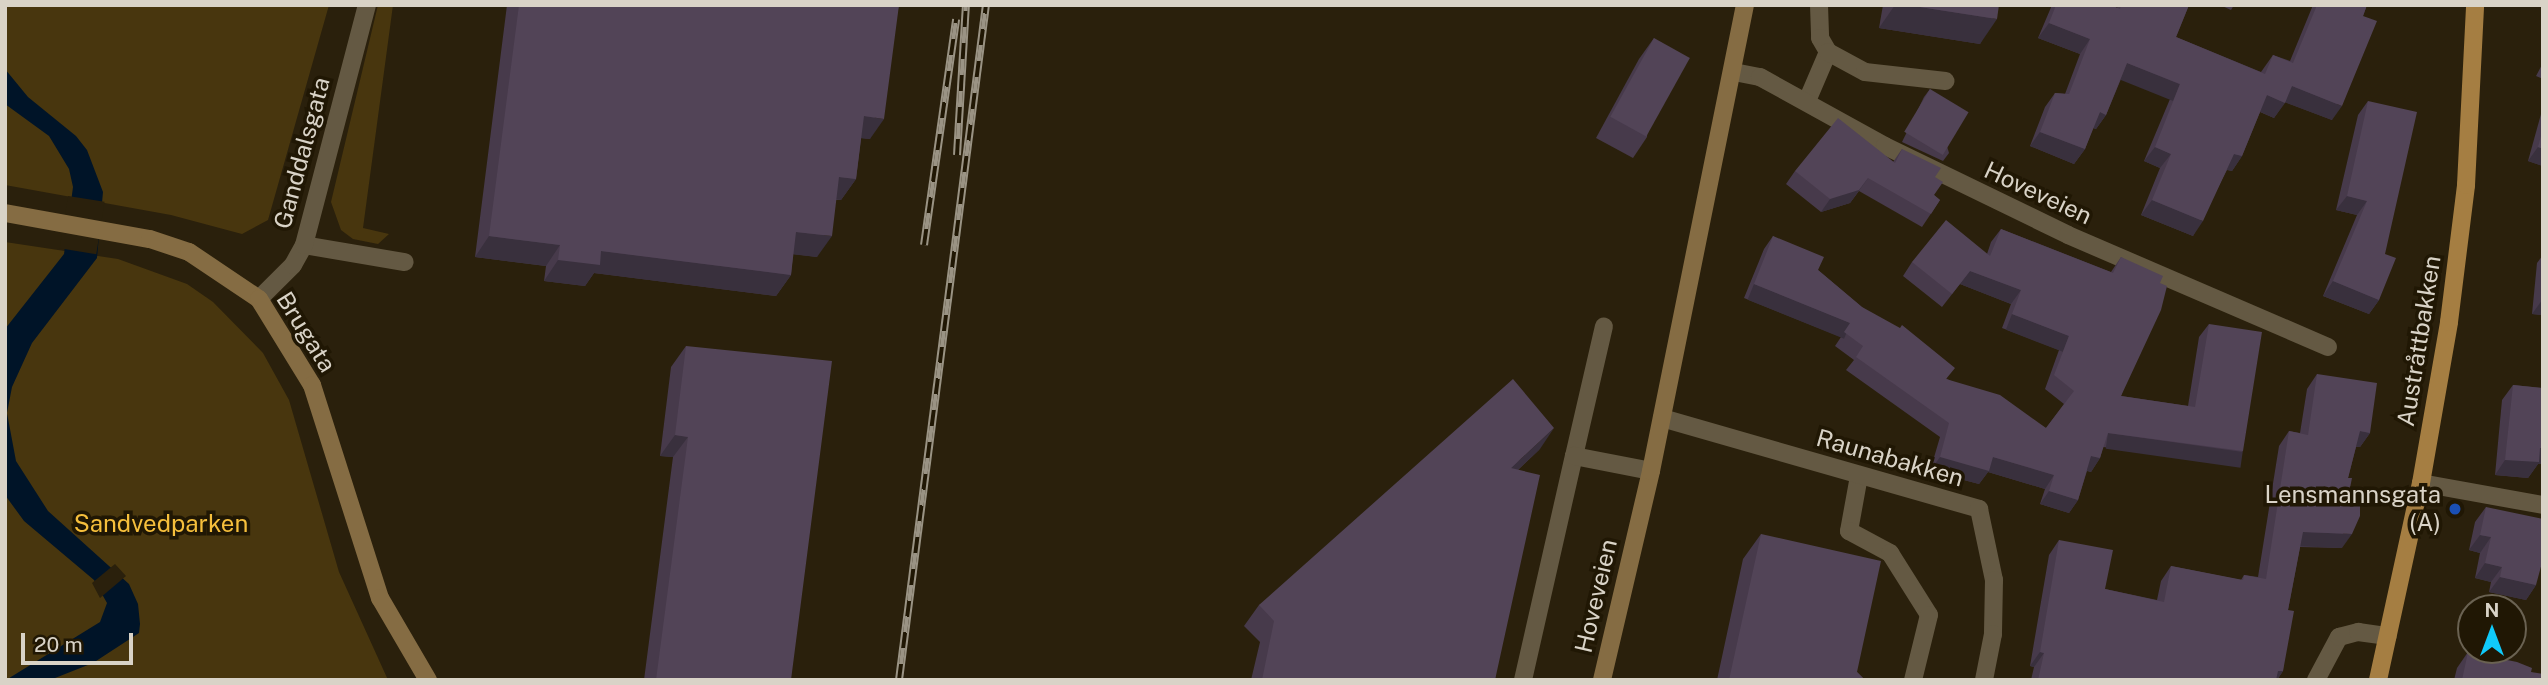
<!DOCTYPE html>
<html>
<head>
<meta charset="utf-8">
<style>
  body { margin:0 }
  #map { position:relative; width:2548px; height:685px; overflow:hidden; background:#2a200c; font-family:"Public Sans",sans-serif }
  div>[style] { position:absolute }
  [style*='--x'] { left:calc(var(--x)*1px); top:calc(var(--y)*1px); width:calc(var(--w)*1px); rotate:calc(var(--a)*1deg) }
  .green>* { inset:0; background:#48360e }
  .water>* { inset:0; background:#001428 }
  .pier>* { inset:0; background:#2a200c; transform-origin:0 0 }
  .lane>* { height:18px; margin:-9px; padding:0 9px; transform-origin:9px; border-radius:9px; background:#645943 }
  .street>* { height:18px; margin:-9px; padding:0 9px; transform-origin:9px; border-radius:9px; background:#645943 }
  .secondary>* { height:18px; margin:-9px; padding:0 9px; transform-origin:9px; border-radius:9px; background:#856c43 }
  .primary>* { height:18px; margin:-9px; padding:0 9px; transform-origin:9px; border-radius:9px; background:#a57e42 }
  .rail>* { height:8px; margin-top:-4px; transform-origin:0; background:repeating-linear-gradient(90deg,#201704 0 16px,#9a9384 0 32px); box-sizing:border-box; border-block:2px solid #9a9384 }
  .wall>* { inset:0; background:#473a4b }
  .shaded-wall>* { inset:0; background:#39303d; transform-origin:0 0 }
  .building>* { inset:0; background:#524457; transform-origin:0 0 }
  .dots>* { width:19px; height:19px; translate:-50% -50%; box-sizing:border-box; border:4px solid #201704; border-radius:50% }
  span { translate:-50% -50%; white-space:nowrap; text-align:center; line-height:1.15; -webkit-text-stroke:7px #201704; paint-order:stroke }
  .street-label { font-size:24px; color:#d9d3c7 }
  .poi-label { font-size:24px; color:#d9d3c7 }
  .right { translate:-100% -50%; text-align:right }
  .park-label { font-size:24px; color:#f6bf3c }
  .frame { position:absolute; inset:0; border:7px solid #d9d3c7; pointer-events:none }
  .north { position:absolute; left:2457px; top:594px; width:70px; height:70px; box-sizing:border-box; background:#201704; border:2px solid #6a6252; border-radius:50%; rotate:0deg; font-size:19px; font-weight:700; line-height:28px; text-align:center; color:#d9d3c7 }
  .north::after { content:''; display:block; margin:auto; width:24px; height:32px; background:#10cafa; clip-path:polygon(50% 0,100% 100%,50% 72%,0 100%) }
  .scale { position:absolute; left:21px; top:633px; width:112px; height:32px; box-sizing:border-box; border:4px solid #d9d3c7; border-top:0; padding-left:9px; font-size:21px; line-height:24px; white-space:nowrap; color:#d9d3c7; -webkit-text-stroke:5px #201704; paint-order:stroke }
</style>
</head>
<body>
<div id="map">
  <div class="green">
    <div style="clip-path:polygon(5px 5px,329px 5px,268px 220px,242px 234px,171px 215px,5px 185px)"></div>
    <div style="clip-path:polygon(378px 5px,393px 5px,363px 228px,389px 234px,378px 244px,353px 239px,341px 230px,331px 202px)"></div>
    <div style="clip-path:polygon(5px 242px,118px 259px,187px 284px,213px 302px,263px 353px,289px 400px,339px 572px,388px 680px,5px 680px)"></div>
  </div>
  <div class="water">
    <div style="clip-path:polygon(5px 69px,28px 97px,76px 136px,87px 150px,103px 192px,97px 258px,32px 343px,12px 387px,7px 413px,16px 461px,48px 511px,129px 584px,138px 604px,140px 624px,139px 633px,93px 663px,50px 680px,6px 680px,100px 622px,107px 603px,94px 580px,24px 521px,5px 495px,5px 329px,64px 254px,73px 187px,69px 169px,49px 136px,5px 104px)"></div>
  </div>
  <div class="pier">
    <div style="left:68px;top:196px;width:37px;height:53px;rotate:9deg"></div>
    <div style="clip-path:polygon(115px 564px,126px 576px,100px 598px,92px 583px)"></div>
  </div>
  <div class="lane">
    <div style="--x:1819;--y:5;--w:33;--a:88"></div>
    <div style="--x:1820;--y:38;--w:16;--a:60"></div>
    <div style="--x:1807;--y:101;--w:53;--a:-66.8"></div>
    <div style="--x:1828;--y:52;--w:42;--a:28.4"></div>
    <div style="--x:1865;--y:72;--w:81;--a:6.4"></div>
    <div style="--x:304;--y:245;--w:102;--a:9.6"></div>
    <div style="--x:1574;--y:456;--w:133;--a:-77"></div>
    <div style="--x:1859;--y:476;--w:56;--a:100.3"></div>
    <div style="--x:1849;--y:531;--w:47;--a:28.2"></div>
    <div style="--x:1890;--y:553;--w:73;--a:57.8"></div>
    <div style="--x:1929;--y:615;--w:67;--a:103.8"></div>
    <div style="--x:2421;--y:483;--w:124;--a:10.2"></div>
    <div style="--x:1523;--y:680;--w:230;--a:-77.2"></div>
    <div style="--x:1574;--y:456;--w:78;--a:11"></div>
    <div style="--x:2316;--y:680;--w:49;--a:-61.9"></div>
    <div style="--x:2339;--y:637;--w:20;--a:-15"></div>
    <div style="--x:2358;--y:632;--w:30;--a:8"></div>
  </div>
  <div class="street">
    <div style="--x:1734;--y:72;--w:26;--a:11"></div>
    <div style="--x:1760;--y:77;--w:143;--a:28.9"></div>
    <div style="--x:1885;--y:146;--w:203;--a:25.9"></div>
    <div style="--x:2068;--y:235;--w:283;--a:23.3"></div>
    <div style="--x:259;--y:299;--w:48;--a:-45"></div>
    <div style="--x:293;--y:265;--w:23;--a:-61"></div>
    <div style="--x:304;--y:245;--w:248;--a:-75.3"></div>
    <div style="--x:1662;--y:418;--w:330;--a:16"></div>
    <div style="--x:1979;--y:509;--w:73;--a:78.1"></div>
    <div style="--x:1994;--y:580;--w:54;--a:91.1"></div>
    <div style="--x:1993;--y:634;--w:47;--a:101.1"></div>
  </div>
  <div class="secondary">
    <div style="--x:5;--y:213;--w:147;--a:10.2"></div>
    <div style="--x:150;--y:239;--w:41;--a:18.4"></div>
    <div style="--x:189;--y:252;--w:84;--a:33.9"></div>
    <div style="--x:259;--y:299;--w:101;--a:58.4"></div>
    <div style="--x:312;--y:385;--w:224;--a:72.3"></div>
    <div style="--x:380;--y:598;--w:95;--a:59.7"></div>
    <div style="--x:1602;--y:680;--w:215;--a:-76.8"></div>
    <div style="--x:1651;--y:471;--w:475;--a:-78.6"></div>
  </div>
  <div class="primary">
    <div style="--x:2378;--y:680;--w:202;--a:-77.7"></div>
    <div style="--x:2421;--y:483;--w:163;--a:-80.1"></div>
    <div style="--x:2449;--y:322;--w:138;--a:-82.9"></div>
    <div style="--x:2466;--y:185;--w:180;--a:-87.1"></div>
  </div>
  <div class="rail">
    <div style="--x:957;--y:155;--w:150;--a:-86.6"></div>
    <div style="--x:924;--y:245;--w:228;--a:-81.9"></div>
    <div style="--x:899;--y:680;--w:681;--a:-82.66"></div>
  </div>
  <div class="wall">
    <div style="clip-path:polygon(507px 5px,899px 5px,870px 139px,861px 138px,856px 179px,841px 200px,836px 200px,817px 257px,793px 254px,791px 275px,776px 296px,594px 273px,585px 286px,544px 281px,546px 266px,475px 257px)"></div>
    <div style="clip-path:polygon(1883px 5px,1999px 5px,1980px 44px,1879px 28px)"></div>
    <div style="clip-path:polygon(2052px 5px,2111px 5px,2117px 8px,2118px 5px,2189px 5px,2176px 37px,2261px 72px,2273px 55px,2290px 61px,2313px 5px,2367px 5px,2363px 16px,2332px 120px,2285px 102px,2274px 118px,2260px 112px,2242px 156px,2232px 171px,2227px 170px,2193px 236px,2141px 215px,2160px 168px,2144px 161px,2170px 99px,2121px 79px,2106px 115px,2096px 129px,2093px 128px,2085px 149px,2074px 164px,2030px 146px,2045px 107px,2055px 93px,2065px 94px,2080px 54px,2038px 38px)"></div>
    <div style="clip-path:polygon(2220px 5px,2234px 5px,2231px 10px)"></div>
    <div style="clip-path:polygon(1654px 38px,1647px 137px,1633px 158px,1596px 138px,1639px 59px)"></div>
    <div style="clip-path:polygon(2543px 63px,2543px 79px,2536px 76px)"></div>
    <div style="clip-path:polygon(1930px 89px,1949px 153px,1943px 161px,1902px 142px,1924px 97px)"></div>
    <div style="clip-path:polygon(2368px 101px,2385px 254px,2379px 300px,2369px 314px,2323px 296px,2357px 215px,2336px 210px,2358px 115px)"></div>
    <div style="clip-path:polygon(2543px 107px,2543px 166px,2528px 161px)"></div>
    <div style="clip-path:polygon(1902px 149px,1935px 177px,1934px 195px,1940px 200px,1922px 227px,1859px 191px,1850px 203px,1821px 212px,1786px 184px,1795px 171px,1893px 162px)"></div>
    <div style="clip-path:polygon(2001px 229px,2111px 272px,2121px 257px,2160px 283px,2121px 396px,2188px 406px,2199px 337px,2209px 324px,2243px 451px,2234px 464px,2103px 447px,2100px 458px,2091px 472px,2087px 471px,2078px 500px,2069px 513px,2040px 504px,2045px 489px,1988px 472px,1979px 484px,1930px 471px,1940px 437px,1846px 370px,1854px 360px,1835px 346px,1841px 337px,1744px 298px,1764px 249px,1773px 236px,1818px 270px,1947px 379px,2046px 428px,2064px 404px,2045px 389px,2059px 350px,2002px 328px,2011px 304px,1960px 284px,1942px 307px,1903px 276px,1912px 262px,1987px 254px,1991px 242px)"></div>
    <div style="clip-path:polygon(2543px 255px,2543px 315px,2532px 314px,2537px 263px)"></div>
    <div style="clip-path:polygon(686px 346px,791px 680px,644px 680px,673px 457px,660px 456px,671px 367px)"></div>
    <div style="clip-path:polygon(2317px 374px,2370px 433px,2360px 447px,2356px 447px,2348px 478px,2342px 548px,2300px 547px,2288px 610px,2283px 671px,2277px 680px,2031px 680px,2034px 667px,2030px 666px,2049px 555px,2059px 540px,2105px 589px,2157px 600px,2161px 581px,2171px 566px,2241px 580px,2244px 575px,2258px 577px,2279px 446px,2289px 431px,2300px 433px,2307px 389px)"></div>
    <div style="clip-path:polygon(2513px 385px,2543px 388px,2543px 464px,2538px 464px,2528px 478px,2495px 475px,2502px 400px)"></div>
    <div style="clip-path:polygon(1540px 449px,1518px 470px,1495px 680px,1251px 680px,1260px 642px,1244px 626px,1259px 605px)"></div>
    <div style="clip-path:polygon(2486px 507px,2536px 585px,2526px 600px,2489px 592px,2491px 582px,2475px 578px,2480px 553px,2469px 550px,2475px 522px)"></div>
    <div style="clip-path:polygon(1761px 534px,1857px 672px,1865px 680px,1717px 680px,1743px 559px)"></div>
    <div style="clip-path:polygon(2468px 652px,2531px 672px,2543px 680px,2454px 680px,2457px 668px)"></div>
  </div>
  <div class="shaded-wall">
    <div style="clip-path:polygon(1895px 5px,1907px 5px,1997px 19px,1980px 44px,1879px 28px)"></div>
    <div style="clip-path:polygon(2049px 23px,2090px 39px,2080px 54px,2038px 38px)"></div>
    <div style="left:2127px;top:63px;width:57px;height:18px;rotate:22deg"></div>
    <div style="clip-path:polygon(2292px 86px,2342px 106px,2332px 120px,2281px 101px)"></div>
    <div style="clip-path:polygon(2267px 95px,2285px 103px,2274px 118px,2256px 110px)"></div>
    <div style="clip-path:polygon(2100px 112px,2106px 115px,2096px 129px,2090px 127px)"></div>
    <div style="clip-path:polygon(864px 116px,884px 119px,870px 139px,849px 137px)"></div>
    <div style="clip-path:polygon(2040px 132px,2085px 149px,2074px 164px,2030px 146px)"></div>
    <div style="clip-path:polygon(2155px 147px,2171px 154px,2160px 168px,2144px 161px)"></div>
    <div style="clip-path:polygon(2538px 147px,2543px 149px,2543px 166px,2528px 161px)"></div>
    <div style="clip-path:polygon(2234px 154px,2242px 156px,2232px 171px,2224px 169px)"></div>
    <div style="clip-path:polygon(839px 177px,856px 179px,841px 200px,825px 198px)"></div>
    <div style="clip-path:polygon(1868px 178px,1850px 203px,1821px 212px,1830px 199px)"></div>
    <div style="clip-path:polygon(2347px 196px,2367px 201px,2357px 215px,2336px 210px)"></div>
    <div style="clip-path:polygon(2152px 200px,2203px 221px,2193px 236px,2141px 215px)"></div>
    <div style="clip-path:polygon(796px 232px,832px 236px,817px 257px,781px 253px)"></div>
    <div style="clip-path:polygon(489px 236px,560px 245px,546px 266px,475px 257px)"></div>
    <div style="clip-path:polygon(601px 251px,791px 275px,776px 296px,594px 273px,585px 286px,544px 281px,558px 260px)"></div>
    <div style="clip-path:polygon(1970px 271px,2021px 290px,2011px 304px,1960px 284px,1942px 307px)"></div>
    <div style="clip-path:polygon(2333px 281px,2379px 300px,2369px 314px,2323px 296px)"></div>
    <div style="left:1754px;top:284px;width:104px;height:17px;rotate:22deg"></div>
    <div style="clip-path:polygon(2543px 299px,2543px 315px,2532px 314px)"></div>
    <div style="left:2012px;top:314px;width:61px;height:17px;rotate:21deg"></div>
    <div style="clip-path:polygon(1554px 428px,1540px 449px,1497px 489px,1511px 468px)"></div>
    <div style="clip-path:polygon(2360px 431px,2370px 433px,2360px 447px,2350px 446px)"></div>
    <div style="left:2108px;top:433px;width:136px;height:16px;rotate:8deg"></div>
    <div style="clip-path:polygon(675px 435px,688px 437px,673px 457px,660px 456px)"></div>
    <div style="clip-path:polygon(2540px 448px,2543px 448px,2543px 464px,2538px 464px,2528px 478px,2495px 475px,2505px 460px)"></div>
    <div style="clip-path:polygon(2091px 456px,2100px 458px,2091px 472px,2082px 469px)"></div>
    <div style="clip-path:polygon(1940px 457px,1993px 457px,2054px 475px,2045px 489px,1988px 472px,1979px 484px,1930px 471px)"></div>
    <div style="clip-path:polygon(2049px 491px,2078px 500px,2069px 513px,2040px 504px)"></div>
    <div style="clip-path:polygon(2303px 532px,2352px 534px,2342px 548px,2293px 546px)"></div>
    <div style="clip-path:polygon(2480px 535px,2491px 537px,2480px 553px,2469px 550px)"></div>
    <div style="clip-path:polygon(2485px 563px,2502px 567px,2491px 582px,2475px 578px)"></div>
    <div style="clip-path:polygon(2500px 577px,2536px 585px,2526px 600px,2489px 592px)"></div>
    <div style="clip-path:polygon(2040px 652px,2044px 653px,2034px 667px,2030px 666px)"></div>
    <div style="clip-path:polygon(2278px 671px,2283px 671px,2277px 680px,2271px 680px)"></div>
  </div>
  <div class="building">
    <div style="clip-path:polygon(519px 5px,899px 5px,884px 119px,864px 116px,856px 179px,839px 177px,832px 236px,796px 232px,791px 275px,601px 251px,600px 265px,558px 260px,560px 245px,489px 236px)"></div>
    <div style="clip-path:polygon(1907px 5px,1999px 5px,1997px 19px)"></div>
    <div style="clip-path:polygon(2056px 5px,2111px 5px,2120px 9px,2121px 5px,2189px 5px,2176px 37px,2265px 74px,2273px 55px,2293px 63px,2317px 5px,2367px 5px,2363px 16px,2377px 21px,2342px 106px,2292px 86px,2285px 103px,2267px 95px,2242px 156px,2234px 154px,2203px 221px,2152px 200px,2171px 154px,2155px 147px,2180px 84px,2127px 63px,2106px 115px,2100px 112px,2085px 149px,2040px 132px,2055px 93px,2069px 94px,2090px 39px,2049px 23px)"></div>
    <div style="left:1654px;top:38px;width:41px;height:90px;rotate:29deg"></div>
    <div style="left:1930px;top:89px;width:45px;height:50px;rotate:31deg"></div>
    <div style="clip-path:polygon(2368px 101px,2417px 112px,2385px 254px,2396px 258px,2379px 300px,2333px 281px,2367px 201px,2347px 196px)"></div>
    <div style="clip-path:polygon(1838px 118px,1895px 163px,1902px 149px,1941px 168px,1935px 177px,1943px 182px,1934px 195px,1940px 200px,1931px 214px,1868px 178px,1859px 190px,1830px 199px,1795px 171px)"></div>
    <div style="clip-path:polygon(2543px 129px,2543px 149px,2538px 147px)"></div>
    <div style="clip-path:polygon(1946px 220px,1990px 256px,2001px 229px,2113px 273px,2121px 257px,2163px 276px,2160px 283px,2167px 286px,2161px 310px,2121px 396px,2195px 407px,2209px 324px,2262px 332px,2243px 451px,2108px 433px,2100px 458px,2091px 456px,2078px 500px,2049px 491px,2054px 475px,1993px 457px,1989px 471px,1940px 457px,1949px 423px,1856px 357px,1863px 346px,1844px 332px,1850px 323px,1754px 284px,1773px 236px,1824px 257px,1818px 270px,1862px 307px,1900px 328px,1902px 325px,1955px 368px,1946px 379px,2000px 395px,2046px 428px,2074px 391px,2054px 375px,2069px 336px,2012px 314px,2021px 290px,1970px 271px,1952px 294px,1912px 262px)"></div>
    <div style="clip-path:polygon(686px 346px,832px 361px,791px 680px,656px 680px,688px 437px,675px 435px)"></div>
    <div style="clip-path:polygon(2317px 374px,2377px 383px,2370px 433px,2360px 431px,2348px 478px,2352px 478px,2350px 488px,2360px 489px,2360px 516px,2352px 534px,2303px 532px,2288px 610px,2294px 611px,2283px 671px,2278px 671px,2276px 680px,2157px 680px,2152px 679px,2152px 680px,2038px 680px,2044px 653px,2040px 652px,2059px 540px,2113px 550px,2105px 589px,2164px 602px,2171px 566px,2243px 580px,2244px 575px,2266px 579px,2289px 431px,2308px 435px)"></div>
    <div style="clip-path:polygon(1513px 379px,1554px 428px,1511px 468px,1540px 475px,1495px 680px,1262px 680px,1274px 621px,1259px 605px)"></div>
    <div style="clip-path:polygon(2513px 385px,2543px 388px,2543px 448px,2540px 448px,2539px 462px,2505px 460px)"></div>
    <div style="clip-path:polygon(2486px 507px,2543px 519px,2543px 559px,2536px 585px,2500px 577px,2502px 567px,2485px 563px,2491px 537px,2480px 535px)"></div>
    <div style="clip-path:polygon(1761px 534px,1881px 561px,1857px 672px,1865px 680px,1729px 680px)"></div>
    <div style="clip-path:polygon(2468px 652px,2517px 662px,2532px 668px,2531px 672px,2543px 674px,2543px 680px,2462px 680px)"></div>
  </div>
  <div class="dots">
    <div style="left:2455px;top:509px;background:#1a4fb4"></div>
  </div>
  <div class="street-label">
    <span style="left:302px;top:153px;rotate:-75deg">Ganddalsgata</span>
    <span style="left:2038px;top:193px;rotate:25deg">Hoveveien</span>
    <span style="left:306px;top:332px;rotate:58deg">Brugata</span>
    <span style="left:2419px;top:341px;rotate:-81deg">Austråttbakken</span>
    <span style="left:1890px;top:458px;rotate:16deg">Raunabakken</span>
    <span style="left:1596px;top:596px;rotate:-77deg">Hoveveien</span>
  </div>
  <div class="poi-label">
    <span class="right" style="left:2441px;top:509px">Lensmannsgata<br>(A)</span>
  </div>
  <div class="park-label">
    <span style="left:161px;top:524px">Sandvedparken</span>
  </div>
  <div class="frame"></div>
  <div class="north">N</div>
  <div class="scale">20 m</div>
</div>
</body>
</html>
